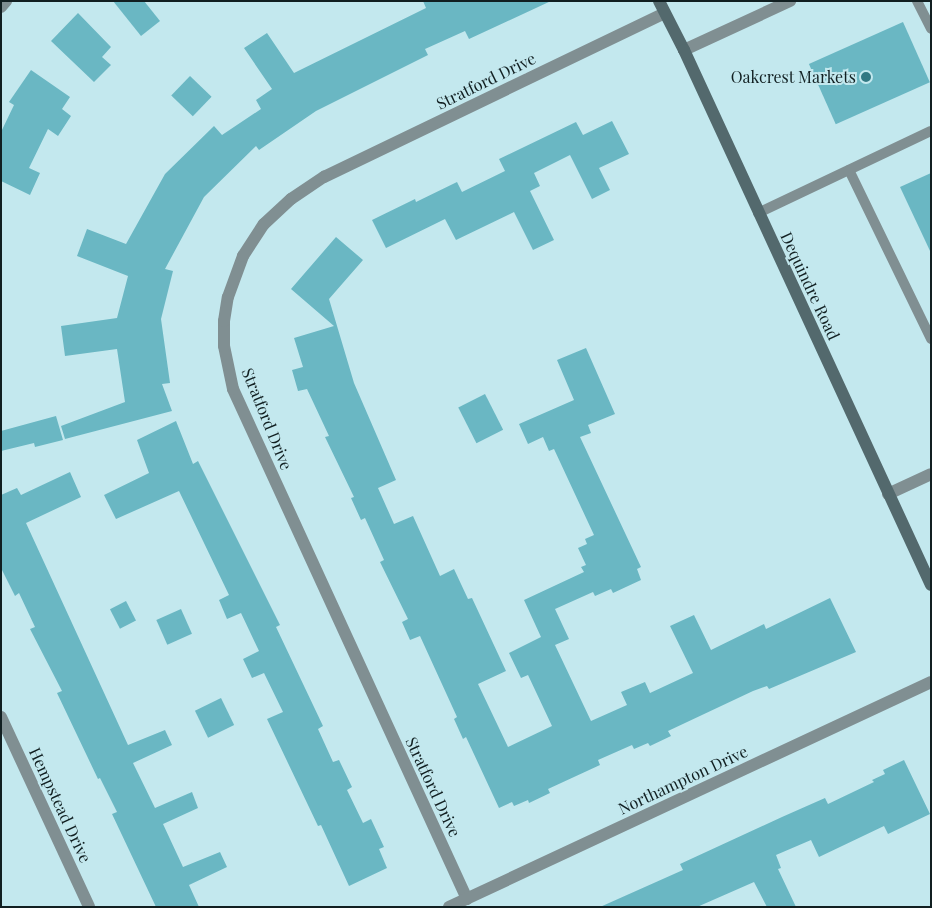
<!DOCTYPE html>
<html>
<head>
<meta charset="utf-8">
<style>
  body { margin:0 }
  #map { position:relative; width:932px; height:908px; overflow:hidden; background:#c3e8ee; font-family:"Playfair Display",serif }
  div>[style] { position:absolute }
  [style*='--x'] { left:calc(var(--x)*1px); top:calc(var(--y)*1px); width:calc(var(--w)*1px); rotate:calc(var(--a)*1deg) }
  .building>* { inset:0; background:#6ab7c3; transform-origin:0 0 }
  .service>* { height:10px; margin:-5px; padding:0 5px; transform-origin:5px; border-radius:5px; background:#808f92 }
  .minor>* { height:12px; margin:-6px; padding:0 6px; transform-origin:6px; border-radius:6px; background:#808f92 }
  .secondary>* { height:12px; margin:-6px; padding:0 6px; transform-origin:6px; border-radius:6px; background:#53696d }
  .dots>* { width:14px; height:14px; translate:-50% -50%; box-sizing:border-box; border:2px solid #c3e8ee; border-radius:50% }
  span { translate:-50% -50%; white-space:nowrap; text-align:center; line-height:1.15; -webkit-text-stroke:4px #c3e8ee; paint-order:stroke }
  .poi-label { font-size:16px; color:#111f21 }
  .right { translate:-100% -50%; text-align:right }
  .street-label { font-size:16px; color:#111f21 }
  .frame { position:absolute; inset:0; border:2px solid #111f21; pointer-events:none }
</style>
</head>
<body>
<div id="map">
  <div class="building">
    <div style="clip-path:polygon(113px 1px,144px 1px,160px 21px,141px 36px)"></div>
    <div style="clip-path:polygon(423px 1px,551px 1px,469px 39px,465px 31px,425px 49px,428px 55px,316px 111px,259px 150px,256px 146px,204px 197px,165px 269px,173px 271px,161px 319px,170px 383px,162px 384px,172px 411px,65px 439px,61px 426px,125px 402px,117px 349px,65px 356px,61px 326px,117px 318px,128px 276px,77px 256px,87px 229px,126px 244px,165px 174px,214px 126px,222px 135px,261px 109px,256px 100px,272px 89px,244px 48px,267px 33px,294px 73px,426px 8px)"></div>
    <div style="clip-path:polygon(78px 13px,111px 47px,102px 57px,111px 65px,94px 82px,51px 41px)"></div>
    <div style="left:903px;top:22px;width:66px;height:103px;rotate:66deg"></div>
    <div style="clip-path:polygon(31px 70px,70px 97px,62px 109px,71px 116px,58px 136px,48px 129px,29px 168px,40px 173px,30px 195px,1px 181px,1px 132px,14px 105px,9px 102px)"></div>
    <div style="left:190px;top:76px;width:30px;height:27px;rotate:44deg"></div>
    <div style="clip-path:polygon(612px 121px,629px 154px,599px 168px,610px 190px,592px 199px,570px 155px,534px 173px,540px 186px,530px 191px,554px 240px,533px 250px,514px 212px,456px 240px,445px 219px,386px 248px,372px 220px,415px 199px,416px 202px,457px 182px,462px 192px,505px 171px,499px 159px,576px 122px,583px 135px)"></div>
    <div style="clip-path:polygon(931px 173px,931px 253px,900px 187px)"></div>
    <div style="clip-path:polygon(336px 237px,363px 260px,329px 299px,354px 383px,396px 480px,378px 488px,394px 524px,413px 516px,440px 576px,454px 569px,468px 599px,472px 598px,506px 671px,478px 684px,508px 747px,552px 726px,528px 675px,521px 678px,509px 653px,541px 637px,524px 600px,584px 572px,581px 567px,586px 565px,578px 548px,587px 544px,585px 539px,594px 535px,554px 449px,549px 451px,543px 437px,528px 444px,519px 424px,574px 400px,557px 360px,586px 348px,615px 414px,588px 425px,591px 433px,580px 437px,641px 567px,637px 569px,641px 580px,613px 593px,611px 589px,595px 596px,593px 592px,555px 609px,569px 639px,555px 645px,591px 721px,627px 705px,621px 692px,645px 682px,650px 693px,693px 673px,670px 626px,694px 615px,711px 650px,764px 624px,766px 629px,830px 598px,856px 652px,769px 689px,767px 686px,753px 691px,668px 731px,671px 736px,650px 746px,648px 743px,634px 749px,632px 745px,598px 760px,600px 765px,548px 789px,550px 793px,529px 803px,528px 800px,514px 806px,512px 802px,499px 808px,466px 737px,463px 739px,454px 719px,457px 717px,420px 636px,410px 640px,402px 622px,408px 619px,380px 562px,384px 560px,365px 518px,361px 520px,351px 498px,354px 497px,325px 437px,329px 436px,307px 389px,298px 391px,292px 370px,303px 367px,294px 338px,334px 326px,291px 289px)"></div>
    <div style="left:485px;top:394px;width:40px;height:30px;rotate:63deg"></div>
    <div style="clip-path:polygon(56px 416px,63px 440px,35px 447px,34px 443px,1px 451px,1px 431px)"></div>
    <div style="clip-path:polygon(176px 421px,193px 464px,198px 461px,280px 625px,276px 627px,323px 726px,318px 729px,333px 762px,339px 760px,352px 787px,347px 790px,363px 823px,371px 819px,384px 847px,379px 849px,387px 868px,349px 886px,321px 825px,318px 826px,267px 719px,283px 712px,264px 673px,252px 678px,243px 659px,259px 651px,241px 613px,227px 619px,219px 600px,229px 595px,179px 491px,116px 519px,104px 495px,149px 473px,137px 440px)"></div>
    <div style="clip-path:polygon(70px 472px,81px 497px,26px 523px,128px 745px,165px 730px,172px 745px,133px 763px,155px 808px,192px 792px,198px 808px,163px 824px,183px 867px,220px 852px,227px 867px,189px 885px,199px 907px,156px 907px,112px 814px,117px 812px,100px 778px,98px 779px,57px 693px,62px 691px,30px 629px,35px 627px,19px 593px,15px 596px,1px 568px,1px 495px,17px 488px,21px 495px)"></div>
    <div style="left:126px;top:601px;width:22px;height:18px;rotate:63deg"></div>
    <div style="left:181px;top:609px;width:27px;height:27px;rotate:66deg"></div>
    <div style="left:221px;top:698px;width:30px;height:29px;rotate:64deg"></div>
    <div style="clip-path:polygon(904px 760px,930px 814px,888px 834px,884px 826px,819px 857px,811px 840px,776px 855px,781px 868px,778px 869px,796px 907px,767px 907px,754px 882px,697px 907px,600px 907px,683px 870px,680px 864px,782px 817px,825px 798px,828px 804px,874px 782px,872px 780px,885px 774px,883px 770px)"></div>
  </div>
  <div class="service">
    <div style="--x:917;--y:1;--w:31;--a:63"></div>
    <div style="--x:849;--y:170;--w:188;--a:64.1"></div>
    <div style="--x:758;--y:213;--w:191;--a:-25.4"></div>
  </div>
  <div class="minor">
    <div style="--x:1;--y:7;--w:8;--a:-50"></div>
    <div style="--x:684;--y:50;--w:117;--a:-24.8"></div>
    <div style="--x:888;--y:494;--w:47;--a:-24.9"></div>
    <div style="--x:1;--y:717;--w:209;--a:65.1"></div>
    <div style="--x:467;--y:899;--w:561;--a:-114.65"></div>
    <div style="--x:233;--y:389;--w:44;--a:-101.8"></div>
    <div style="--x:224;--y:346;--w:25;--a:-90"></div>
    <div style="--x:224;--y:321;--w:24;--a:-81"></div>
    <div style="--x:228;--y:297;--w:44;--a:-69.9"></div>
    <div style="--x:243;--y:256;--w:38;--a:-57"></div>
    <div style="--x:264;--y:224;--w:37;--a:-43"></div>
    <div style="--x:291;--y:199;--w:40;--a:-34"></div>
    <div style="--x:324;--y:177;--w:378;--a:-25.7"></div>
    <div style="--x:449;--y:907;--w:532;--a:-25.02"></div>
  </div>
  <div class="secondary">
    <div style="--x:659;--y:1;--w:55;--a:63"></div>
    <div style="--x:684;--y:50;--w:589;--a:65.22"></div>
  </div>
  <div class="dots">
    <div style="left:866px;top:77px;background:#317883"></div>
  </div>
  <div class="poi-label">
    <span class="right" style="left:856px;top:77px">Oakcrest Markets</span>
  </div>
  <div class="street-label">
    <span style="left:486px;top:81px;rotate:-26deg">Stratford Drive</span>
    <span style="left:810px;top:286px;rotate:65deg">Dequindre Road</span>
    <span style="left:267px;top:419px;rotate:68deg">Stratford Drive</span>
    <span style="left:683px;top:780px;rotate:-25deg">Northampton Drive</span>
    <span style="left:433px;top:787px;rotate:65deg">Stratford Drive</span>
    <span style="left:60px;top:805px;rotate:65deg">Hempstead Drive</span>
  </div>
  <div class="frame"></div>
</div>
</body>
</html>
